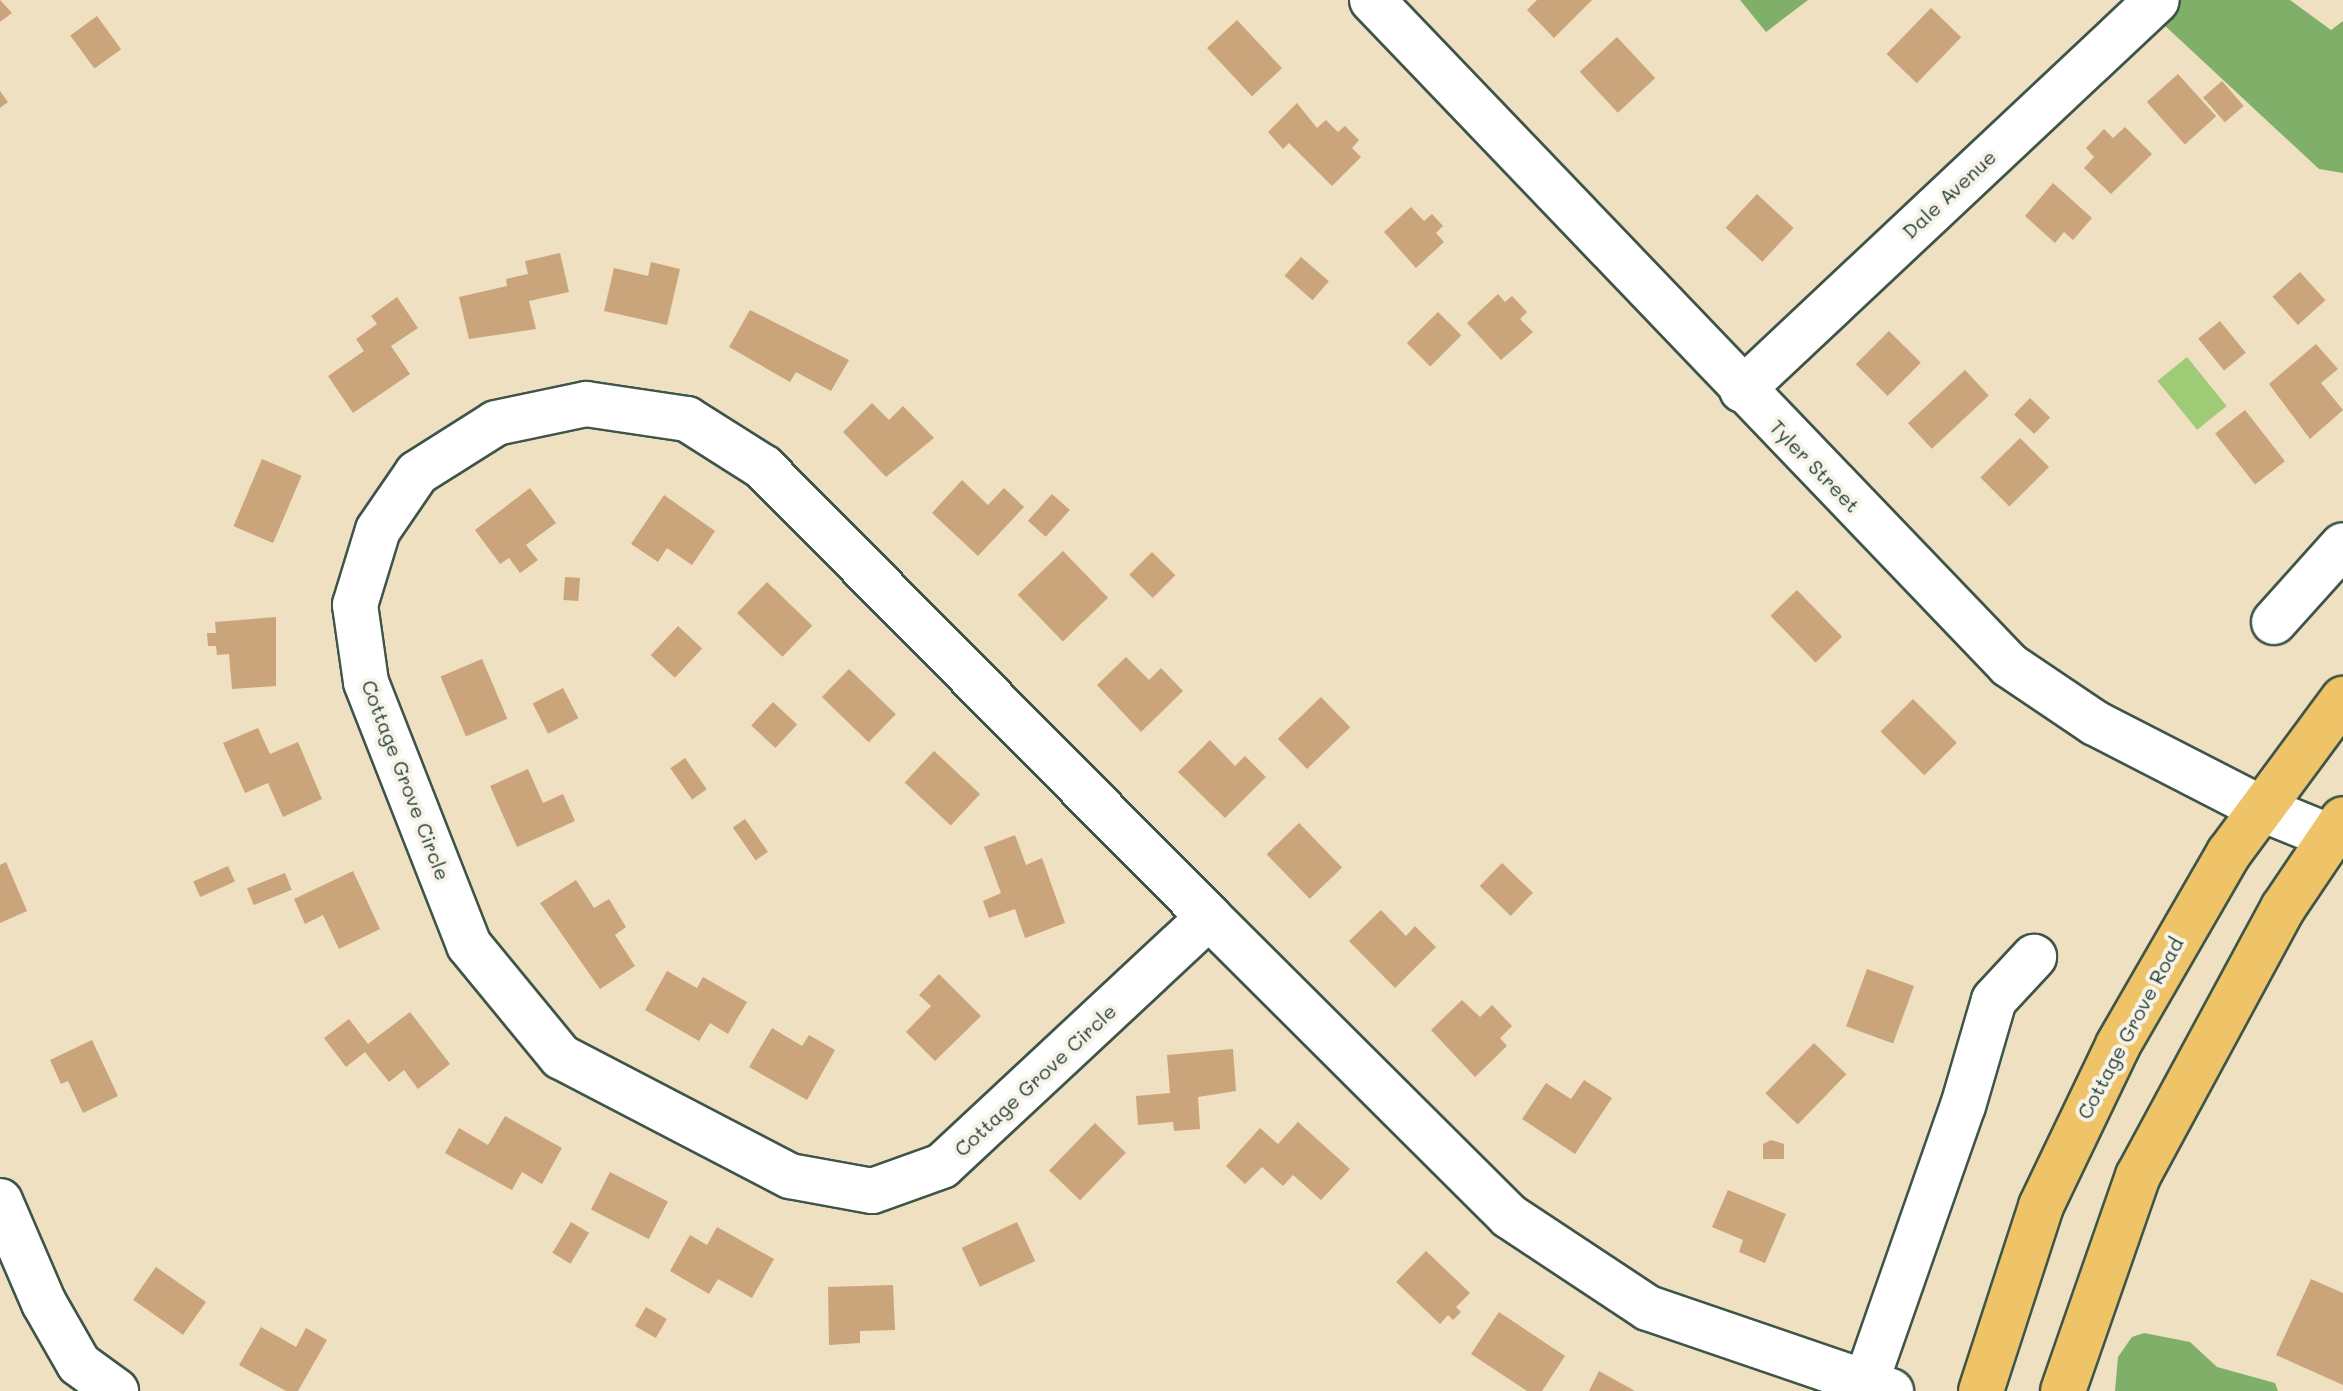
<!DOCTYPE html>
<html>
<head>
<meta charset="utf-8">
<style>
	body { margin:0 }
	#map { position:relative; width:2343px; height:1391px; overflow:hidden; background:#efe0c1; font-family:Mali,sans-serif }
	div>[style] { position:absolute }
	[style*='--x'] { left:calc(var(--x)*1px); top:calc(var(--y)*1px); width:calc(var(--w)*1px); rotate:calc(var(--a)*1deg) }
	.green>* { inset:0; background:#9fcb77; transform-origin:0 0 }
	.forest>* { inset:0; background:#7faf68 }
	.building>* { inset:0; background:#caa47b; transform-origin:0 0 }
	.roads { filter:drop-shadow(2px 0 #3e5549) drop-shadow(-2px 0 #3e5549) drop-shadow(0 2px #3e5549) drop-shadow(0 -2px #3e5549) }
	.minor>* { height:44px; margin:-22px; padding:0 22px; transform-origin:22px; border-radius:22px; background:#fff }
	.major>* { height:44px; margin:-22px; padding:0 22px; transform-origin:22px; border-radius:22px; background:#efc469 }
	span { translate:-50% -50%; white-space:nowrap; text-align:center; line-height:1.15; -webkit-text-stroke:8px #f7f3e8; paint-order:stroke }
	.street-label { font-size:20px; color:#1f3d34 }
</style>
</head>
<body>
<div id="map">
	<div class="green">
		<div style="left:2187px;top:357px;width:63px;height:38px;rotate:51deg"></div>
	</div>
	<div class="forest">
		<div style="clip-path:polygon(1740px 0,1808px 0,1766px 32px)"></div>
		<div style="clip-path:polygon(2157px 0,2290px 0,2331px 30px,2343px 21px,2343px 173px,2319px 169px,2148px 10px)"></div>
		<div style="clip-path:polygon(2144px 1333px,2190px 1342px,2217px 1367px,2275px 1383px,2278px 1391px,2115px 1391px,2118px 1357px,2132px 1337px)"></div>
	</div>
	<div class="building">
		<div style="clip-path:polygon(0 0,12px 13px,0 22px)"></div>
		<div style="clip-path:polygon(1537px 0,1592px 0,1554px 38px,1527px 10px)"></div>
		<div style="left:1931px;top:8px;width:42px;height:64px;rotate:44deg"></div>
		<div style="left:97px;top:16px;width:41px;height:33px;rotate:54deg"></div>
		<div style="left:1237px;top:20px;width:66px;height:41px;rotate:47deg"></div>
		<div style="left:1617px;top:37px;width:56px;height:51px;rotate:47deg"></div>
		<div style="left:2178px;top:74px;width:57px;height:42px;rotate:48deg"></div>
		<div style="left:2222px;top:81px;width:33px;height:25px;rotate:49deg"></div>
		<div style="clip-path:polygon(0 91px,8px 102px,0 108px)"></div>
		<div style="clip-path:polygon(1297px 103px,1317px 128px,1326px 120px,1338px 132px,1345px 126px,1359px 140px,1352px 148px,1361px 157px,1332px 186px,1289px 143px,1283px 149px,1268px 132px)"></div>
		<div style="clip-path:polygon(2125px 127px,2152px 154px,2111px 194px,2084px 168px,2094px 157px,2086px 148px,2104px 129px,2113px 138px)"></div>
		<div style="clip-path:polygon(2053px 183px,2092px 218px,2073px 240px,2064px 232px,2055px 243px,2025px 216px)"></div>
		<div style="left:1757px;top:194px;width:50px;height:46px;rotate:43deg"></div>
		<div style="clip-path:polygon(1411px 207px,1424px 221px,1432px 214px,1443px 226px,1436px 233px,1444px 242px,1416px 268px,1384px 232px)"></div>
		<div style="clip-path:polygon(560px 253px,569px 292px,529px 301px,536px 329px,469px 339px,459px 297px,507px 286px,506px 279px,528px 274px,525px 261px)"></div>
		<div style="left:1301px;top:257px;width:37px;height:25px;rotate:41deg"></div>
		<div style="clip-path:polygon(651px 262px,680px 269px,667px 325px,604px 311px,614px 268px,648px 276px)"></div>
		<div style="left:2300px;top:272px;width:38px;height:37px;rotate:48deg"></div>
		<div style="clip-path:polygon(1498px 294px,1505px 302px,1512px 296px,1527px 312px,1520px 319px,1533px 332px,1501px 360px,1467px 323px)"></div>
		<div style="clip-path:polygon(397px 297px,418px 328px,391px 346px,410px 374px,353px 413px,328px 376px,364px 351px,356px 339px,377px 324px,371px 316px)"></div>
		<div style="clip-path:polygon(750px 310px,849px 360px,831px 391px,796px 372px,790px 382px,729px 347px)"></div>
		<div style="left:1438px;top:312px;width:33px;height:44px;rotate:45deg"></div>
		<div style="left:2220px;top:321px;width:41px;height:28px;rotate:51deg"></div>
		<div style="left:1889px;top:331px;width:45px;height:47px;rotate:45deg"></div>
		<div style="clip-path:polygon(2316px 344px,2338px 369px,2321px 383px,2343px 410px,2310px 439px,2269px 384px)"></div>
		<div style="left:1965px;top:370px;width:35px;height:78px;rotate:47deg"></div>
		<div style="left:2030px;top:398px;width:28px;height:23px;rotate:44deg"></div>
		<div style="clip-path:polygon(872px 403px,889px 420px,903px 406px,934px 438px,886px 477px,843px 432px)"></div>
		<div style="left:2245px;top:410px;width:65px;height:38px;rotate:52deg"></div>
		<div style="left:2020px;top:438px;width:41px;height:56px;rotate:45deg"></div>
		<div style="left:262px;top:459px;width:43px;height:73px;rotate:23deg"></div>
		<div style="clip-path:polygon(962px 480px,988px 505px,1004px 488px,1024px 507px,978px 556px,932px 513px)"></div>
		<div style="clip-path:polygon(530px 488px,556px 523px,526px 545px,538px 560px,520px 573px,509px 558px,500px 564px,475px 530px)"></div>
		<div style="left:1052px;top:494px;width:24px;height:36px;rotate:42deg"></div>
		<div style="clip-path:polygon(664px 495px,715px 531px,692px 565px,667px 548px,658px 562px,631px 544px)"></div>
		<div style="left:1063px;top:551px;width:65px;height:63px;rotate:46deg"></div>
		<div style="left:1152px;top:552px;width:33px;height:32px;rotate:45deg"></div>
		<div style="left:565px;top:577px;width:15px;height:23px;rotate:4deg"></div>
		<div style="left:767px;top:582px;width:63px;height:43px;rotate:44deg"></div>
		<div style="left:1797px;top:590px;width:65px;height:37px;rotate:46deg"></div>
		<div style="clip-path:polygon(276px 617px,276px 686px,232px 689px,229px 654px,217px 655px,216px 646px,208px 646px,207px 633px,216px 633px,215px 622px)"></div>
		<div style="left:678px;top:626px;width:33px;height:40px;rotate:43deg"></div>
		<div style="clip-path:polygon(1126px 657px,1149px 680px,1161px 668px,1183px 691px,1141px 732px,1097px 685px)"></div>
		<div style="left:482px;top:659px;width:65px;height:45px;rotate:67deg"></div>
		<div style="left:849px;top:669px;width:65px;height:39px;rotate:44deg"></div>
		<div style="left:563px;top:688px;width:34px;height:34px;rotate:63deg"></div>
		<div style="left:1321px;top:697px;width:42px;height:60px;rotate:46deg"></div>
		<div style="left:1913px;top:699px;width:62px;height:46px;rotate:45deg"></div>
		<div style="left:773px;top:702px;width:33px;height:32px;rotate:43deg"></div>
		<div style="clip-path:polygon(258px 728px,270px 754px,298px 742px,322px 799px,283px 817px,268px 783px,245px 793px,223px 743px)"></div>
		<div style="clip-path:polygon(1210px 740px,1235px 766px,1245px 756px,1266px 777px,1225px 818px,1178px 772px)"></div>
		<div style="left:934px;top:751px;width:63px;height:43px;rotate:43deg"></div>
		<div style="left:685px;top:758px;width:38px;height:18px;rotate:55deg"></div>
		<div style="clip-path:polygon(528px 769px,543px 803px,563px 794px,575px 821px,517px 847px,490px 786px)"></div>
		<div style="left:745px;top:819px;width:40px;height:15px;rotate:55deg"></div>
		<div style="left:1299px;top:823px;width:62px;height:45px;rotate:46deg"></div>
		<div style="clip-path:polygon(1015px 835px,1026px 865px,1042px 858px,1065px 923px,1025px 938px,1015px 909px,989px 918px,983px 901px,1001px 893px,984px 847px)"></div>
		<div style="clip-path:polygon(6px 862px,27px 911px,0 923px,0 865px)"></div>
		<div style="left:1502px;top:863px;width:43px;height:32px;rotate:44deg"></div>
		<div style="left:228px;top:866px;width:17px;height:38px;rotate:66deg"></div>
		<div style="clip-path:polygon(353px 871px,380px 929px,339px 949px,323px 915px,305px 924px,294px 899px)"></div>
		<div style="left:285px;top:873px;width:18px;height:41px;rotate:68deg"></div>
		<div style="clip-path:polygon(576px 880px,594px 908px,609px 899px,626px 927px,615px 935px,635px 966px,600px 989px,540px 903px)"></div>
		<div style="clip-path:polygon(1381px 910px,1406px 936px,1415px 926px,1436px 947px,1395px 988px,1349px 941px)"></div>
		<div style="left:1867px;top:969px;width:50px;height:61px;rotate:20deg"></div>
		<div style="clip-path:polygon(667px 971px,697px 988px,703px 977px,747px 1002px,728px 1034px,710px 1023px,699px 1041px,645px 1010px)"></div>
		<div style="clip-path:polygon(939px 974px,981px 1016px,935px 1061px,906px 1032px,931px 1006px,919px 995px)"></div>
		<div style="clip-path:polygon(1462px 1000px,1480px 1017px,1492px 1005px,1512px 1026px,1500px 1038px,1507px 1046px,1475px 1077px,1431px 1030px)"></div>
		<div style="clip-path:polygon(410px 1012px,450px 1064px,418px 1089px,404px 1070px,389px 1082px,365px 1052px,346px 1067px,324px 1038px,349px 1019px,368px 1044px)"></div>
		<div style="clip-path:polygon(772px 1028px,802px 1046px,809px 1035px,835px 1050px,807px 1100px,749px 1067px)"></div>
		<div style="clip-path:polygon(92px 1040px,118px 1096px,83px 1113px,68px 1081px,61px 1084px,50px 1060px)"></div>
		<div style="left:1814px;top:1043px;width:45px;height:70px;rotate:44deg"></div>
		<div style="clip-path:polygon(1233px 1049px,1236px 1091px,1198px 1097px,1200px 1129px,1174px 1131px,1173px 1122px,1138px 1125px,1136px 1096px,1170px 1093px,1167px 1055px)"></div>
		<div style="clip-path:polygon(1584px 1080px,1612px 1098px,1575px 1154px,1522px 1119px,1546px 1083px,1571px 1099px)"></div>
		<div style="clip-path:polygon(505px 1116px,562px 1148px,542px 1184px,522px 1172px,512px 1190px,445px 1153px,459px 1128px,488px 1145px)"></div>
		<div style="clip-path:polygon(1298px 1122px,1350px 1169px,1321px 1200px,1293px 1175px,1283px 1186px,1262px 1167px,1245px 1184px,1226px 1166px,1260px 1128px,1278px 1144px)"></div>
		<div style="left:1095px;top:1123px;width:43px;height:66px;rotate:44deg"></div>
		<div style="clip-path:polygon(1771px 1140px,1784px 1144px,1784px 1159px,1763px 1159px,1763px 1144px)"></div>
		<div style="left:610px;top:1172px;width:65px;height:42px;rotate:27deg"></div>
		<div style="clip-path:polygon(1728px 1190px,1786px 1214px,1765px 1263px,1739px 1252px,1743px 1240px,1712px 1227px)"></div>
		<div style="left:571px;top:1222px;width:21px;height:36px;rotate:31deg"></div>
		<div style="left:1017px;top:1222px;width:43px;height:61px;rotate:65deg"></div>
		<div style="clip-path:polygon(717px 1227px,774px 1259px,752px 1298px,718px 1279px,709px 1294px,670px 1271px,690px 1235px,707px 1245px)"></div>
		<div style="clip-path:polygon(1426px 1251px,1470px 1293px,1456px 1307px,1461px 1312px,1453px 1320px,1448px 1315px,1440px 1324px,1396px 1282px)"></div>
		<div style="left:156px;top:1267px;width:61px;height:40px;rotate:35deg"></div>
		<div style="clip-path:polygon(2311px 1279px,2343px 1293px,2343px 1385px,2276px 1355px)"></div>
		<div style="clip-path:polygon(893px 1285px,895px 1330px,860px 1331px,860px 1343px,829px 1345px,828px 1287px)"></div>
		<div style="left:646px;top:1307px;width:24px;height:22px;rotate:30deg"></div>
		<div style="clip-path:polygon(1499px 1312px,1565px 1356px,1542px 1391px,1527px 1391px,1471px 1354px)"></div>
		<div style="clip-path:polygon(261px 1327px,296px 1347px,306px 1328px,327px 1340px,298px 1391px,286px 1391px,239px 1365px)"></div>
		<div style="clip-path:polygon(1599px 1371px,1635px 1391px,1589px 1391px)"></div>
	</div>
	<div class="roads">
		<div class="minor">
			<div style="--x:1372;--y:0;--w:921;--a:46.23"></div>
			<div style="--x:2009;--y:665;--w:104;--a:34"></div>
			<div style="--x:2095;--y:723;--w:188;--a:27.2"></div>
			<div style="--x:2262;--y:809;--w:74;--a:22.1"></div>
			<div style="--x:1742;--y:390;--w:569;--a:-43.22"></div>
			<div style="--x:586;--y:404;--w:102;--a:8.4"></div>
			<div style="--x:687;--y:419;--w:90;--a:32.3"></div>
			<div style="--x:763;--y:467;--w:634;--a:45.26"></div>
			<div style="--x:1209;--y:917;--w:365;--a:137"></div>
			<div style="--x:942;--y:1166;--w:74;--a:160.3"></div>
			<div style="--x:872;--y:1191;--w:83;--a:-169.6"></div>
			<div style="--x:790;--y:1176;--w:258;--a:-152.5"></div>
			<div style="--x:561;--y:1057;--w:145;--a:-129.4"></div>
			<div style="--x:469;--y:945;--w:282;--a:-111.4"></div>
			<div style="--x:366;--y:682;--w:78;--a:-98.1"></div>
			<div style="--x:355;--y:605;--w:78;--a:-73"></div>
			<div style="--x:378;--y:530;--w:69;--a:-55.6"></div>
			<div style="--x:417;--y:473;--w:93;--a:-32.3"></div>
			<div style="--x:496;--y:423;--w:92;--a:-11.9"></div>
			<div style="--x:2274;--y:622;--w:103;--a:-48.1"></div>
			<div style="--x:1209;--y:917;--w:424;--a:44.9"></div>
			<div style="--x:1509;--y:1216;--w:167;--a:33.5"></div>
			<div style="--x:1648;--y:1308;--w:257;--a:18.9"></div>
			<div style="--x:0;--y:1201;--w:111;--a:66.7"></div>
			<div style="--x:44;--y:1303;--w:70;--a:60.2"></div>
			<div style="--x:79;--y:1364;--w:46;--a:36.1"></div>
			<div style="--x:1863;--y:1391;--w:302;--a:-70.7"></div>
			<div style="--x:1963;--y:1106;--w:110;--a:-73.7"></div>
			<div style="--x:1994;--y:1000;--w:59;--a:-47.1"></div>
		</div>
		<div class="major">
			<div style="--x:1981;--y:1391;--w:194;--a:-72"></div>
			<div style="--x:2041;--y:1206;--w:178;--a:-64.4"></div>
			<div style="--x:2118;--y:1045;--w:222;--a:-60"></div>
			<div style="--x:2229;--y:853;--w:192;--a:-53.5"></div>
			<div style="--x:2063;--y:1391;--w:228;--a:-70.8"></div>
			<div style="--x:2138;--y:1176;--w:305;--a:-61.6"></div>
			<div style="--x:2283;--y:908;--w:107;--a:-56"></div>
		</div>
	</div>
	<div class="street-label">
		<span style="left:1949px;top:194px;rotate:-43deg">Dale Avenue</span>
		<span style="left:1815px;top:466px;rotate:46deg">Tyler Street</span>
		<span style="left:406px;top:780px;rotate:69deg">Cottage Grove Circle</span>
		<span style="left:2130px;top:1028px;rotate:-62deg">Cottage Grove Road</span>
		<span style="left:1035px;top:1080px;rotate:-43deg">Cottage Grove Circle</span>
	</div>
</div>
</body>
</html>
